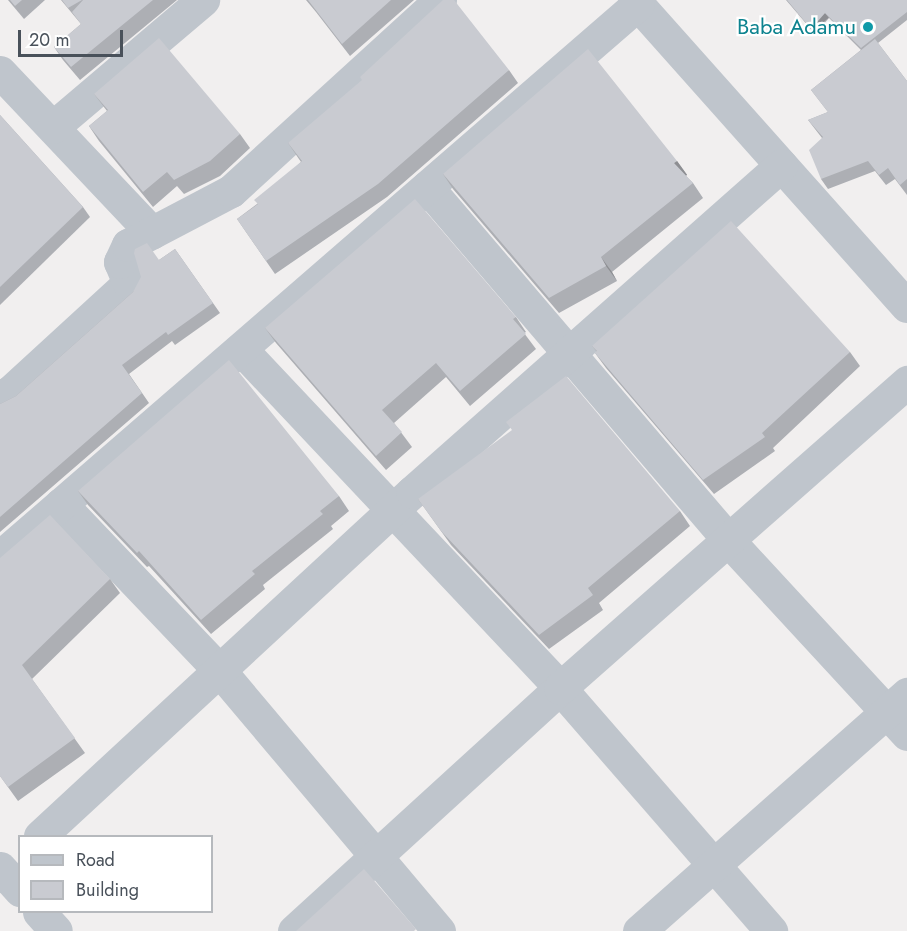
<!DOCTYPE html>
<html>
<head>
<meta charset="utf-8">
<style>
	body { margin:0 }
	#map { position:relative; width:907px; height:931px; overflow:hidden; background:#f1efef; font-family:Jost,sans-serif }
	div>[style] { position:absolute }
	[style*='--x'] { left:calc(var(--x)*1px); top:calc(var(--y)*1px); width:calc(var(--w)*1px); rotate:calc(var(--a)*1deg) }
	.minor>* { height:33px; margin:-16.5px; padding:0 16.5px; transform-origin:16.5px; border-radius:16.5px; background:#bfc5cc }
	.wall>* { inset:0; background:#adafb4 }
	.shaded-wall>* { inset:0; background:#8d8e92; transform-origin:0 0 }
	.building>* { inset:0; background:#c9cbd1 }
	.dots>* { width:16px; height:16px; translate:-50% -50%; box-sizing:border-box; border:3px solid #fff; border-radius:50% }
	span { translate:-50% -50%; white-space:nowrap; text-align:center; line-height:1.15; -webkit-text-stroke:4.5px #fff; paint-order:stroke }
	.culture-label { font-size:22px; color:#0d838f }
	.right { translate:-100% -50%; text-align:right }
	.legend { position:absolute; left:18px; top:835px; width:195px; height:78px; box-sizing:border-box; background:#fff; border:2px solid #b6b9bd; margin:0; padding:8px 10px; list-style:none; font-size:18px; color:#49515a }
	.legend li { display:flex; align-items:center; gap:12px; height:30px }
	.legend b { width:30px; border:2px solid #b6b9bd }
	.scale { position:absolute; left:18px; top:30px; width:105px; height:27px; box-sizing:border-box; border:3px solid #49515a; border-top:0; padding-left:8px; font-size:18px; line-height:21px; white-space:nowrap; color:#49515a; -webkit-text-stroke:4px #fff; paint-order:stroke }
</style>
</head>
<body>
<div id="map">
	<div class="minor">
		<div style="--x:634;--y:0;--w:410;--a:48.3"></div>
		<div style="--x:0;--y:72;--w:221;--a:46.6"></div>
		<div style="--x:53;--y:127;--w:197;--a:-40.3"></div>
		<div style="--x:427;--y:187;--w:464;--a:49.5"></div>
		<div style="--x:728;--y:540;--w:264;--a:47.3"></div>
		<div style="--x:241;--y:349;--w:465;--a:46.7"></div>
		<div style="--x:560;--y:688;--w:322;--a:49"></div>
		<div style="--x:0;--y:397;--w:11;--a:-27"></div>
		<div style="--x:10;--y:392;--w:161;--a:-42.5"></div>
		<div style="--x:129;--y:283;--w:23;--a:-113"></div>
		<div style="--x:120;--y:262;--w:19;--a:-65"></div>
		<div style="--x:128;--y:245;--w:116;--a:-27.7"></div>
		<div style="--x:231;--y:191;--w:283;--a:-42.4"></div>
		<div style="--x:61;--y:504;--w:231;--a:46.4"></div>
		<div style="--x:220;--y:671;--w:340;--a:49.9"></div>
		<div style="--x:0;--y:557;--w:844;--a:-40.92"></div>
		<div style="--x:40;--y:836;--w:507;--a:-42.76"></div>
		<div style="--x:412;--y:492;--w:493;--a:-41.5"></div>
		<div style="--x:0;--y:868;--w:30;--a:48"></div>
		<div style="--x:39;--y:912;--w:25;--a:48"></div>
		<div style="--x:294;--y:931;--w:360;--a:-42.4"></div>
		<div style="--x:560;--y:688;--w:463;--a:-41.4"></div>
		<div style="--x:639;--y:931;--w:358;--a:-41.5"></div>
	</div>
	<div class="wall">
		<div style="clip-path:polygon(8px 0,45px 0,24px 19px)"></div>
		<div style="clip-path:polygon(61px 0,177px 0,80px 80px,63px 60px,54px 47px,81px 24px)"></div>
		<div style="clip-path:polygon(306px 0,414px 0,350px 56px,316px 12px)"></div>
		<div style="clip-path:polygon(786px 0,907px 0,907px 20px,878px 43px,907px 81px,907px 195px,895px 179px,886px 185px,875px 171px,828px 189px,821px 179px,822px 138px,808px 120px,828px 112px,811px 90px,861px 50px,829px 18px,815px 34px)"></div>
		<div style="clip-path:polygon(509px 70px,518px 83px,387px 197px,275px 274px,237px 219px,257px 204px,301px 162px,288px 143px)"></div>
		<div style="clip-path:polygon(94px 94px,240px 134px,250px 148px,220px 176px,184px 194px,177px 186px,153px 207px,99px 141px,89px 126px,107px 111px)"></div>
		<div style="clip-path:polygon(0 115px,83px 207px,90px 217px,0 305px)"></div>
		<div style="clip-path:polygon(677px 161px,687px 175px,686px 176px,693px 183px,703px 198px,612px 272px,617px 281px,559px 313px,453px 189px,443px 174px)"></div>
		<div style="clip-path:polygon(175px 249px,220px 313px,175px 345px,172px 341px,129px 374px,149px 403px,0 532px,0 404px,16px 396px,133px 292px,159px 260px)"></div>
		<div style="clip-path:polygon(516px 317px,526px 332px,524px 333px,536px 349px,470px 406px,446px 377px,394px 423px,412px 447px,386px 470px,276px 343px,265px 328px)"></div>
		<div style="clip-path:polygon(592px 346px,850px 352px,860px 366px,773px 448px,775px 451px,714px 494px,606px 368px,595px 353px,597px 352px)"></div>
		<div style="clip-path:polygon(78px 491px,339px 496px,349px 511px,331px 526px,333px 529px,263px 585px,265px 589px,211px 634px,149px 566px,147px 567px,88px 505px)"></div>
		<div style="clip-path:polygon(418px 499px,680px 511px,690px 526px,599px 603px,603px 610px,549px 649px,451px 545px)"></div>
		<div style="clip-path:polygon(0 558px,110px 579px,120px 593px,32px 679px,85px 753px,18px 801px,0 776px)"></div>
	</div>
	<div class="shaded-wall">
		<div style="left:825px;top:13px;width:6px;height:21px;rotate:51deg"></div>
		<div style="left:677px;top:161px;width:17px;height:4px;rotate:54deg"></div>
		<div style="clip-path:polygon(601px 257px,612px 272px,617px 281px,606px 266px)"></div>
	</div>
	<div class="building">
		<div style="clip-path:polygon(10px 0,22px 0,15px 6px)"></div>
		<div style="clip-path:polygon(62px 0,82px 0,68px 8px)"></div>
		<div style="clip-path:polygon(83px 0,153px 0,71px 67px,54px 47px,81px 24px,72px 12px)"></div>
		<div style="clip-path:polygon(308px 0,391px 0,342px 44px)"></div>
		<div style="clip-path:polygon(443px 0,454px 0,509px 70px,378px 184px,266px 261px,237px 219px,258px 204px,254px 200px,302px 161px,288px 143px,362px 80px,360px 77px)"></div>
		<div style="clip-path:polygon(787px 0,907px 0,907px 12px,861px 48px,825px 13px,811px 29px)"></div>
		<div style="clip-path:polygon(159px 38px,240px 134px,210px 161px,174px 180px,167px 172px,143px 192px,89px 126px,108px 110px,94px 94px)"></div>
		<div style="clip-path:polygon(875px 39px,907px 81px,907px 179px,900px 185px,888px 168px,879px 175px,868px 161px,821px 179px,809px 150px,823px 137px,808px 120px,828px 112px,811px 90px)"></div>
		<div style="clip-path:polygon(588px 49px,677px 161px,674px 163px,693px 183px,601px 257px,606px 266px,549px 298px,443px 174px)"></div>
		<div style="clip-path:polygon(0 115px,83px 207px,0 287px)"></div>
		<div style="clip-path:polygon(415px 199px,516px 317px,513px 319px,526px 334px,460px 391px,436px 363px,382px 410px,402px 432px,376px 456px,265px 328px)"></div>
		<div style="clip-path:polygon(731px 221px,850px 352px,762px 433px,765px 437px,703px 480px,595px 353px,597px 351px,592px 346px)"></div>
		<div style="clip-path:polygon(147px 243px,159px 260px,175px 249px,213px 303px,168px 335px,166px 332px,122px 365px,142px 393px,0 517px,0 404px,16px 396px,133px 292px,141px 277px,134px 253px,135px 249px)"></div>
		<div style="clip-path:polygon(229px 360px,339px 496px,320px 511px,323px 514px,252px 571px,255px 574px,201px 620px,139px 551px,137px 553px,78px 491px)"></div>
		<div style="clip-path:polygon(566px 376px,680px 511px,588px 588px,593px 595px,539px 635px,441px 531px,418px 499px,512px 430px,506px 422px)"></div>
		<div style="clip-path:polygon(50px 515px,110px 579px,22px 665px,75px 738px,8px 787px,0 776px,0 558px)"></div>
		<div style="clip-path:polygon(364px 869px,416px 929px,414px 931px,296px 931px)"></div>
	</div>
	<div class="dots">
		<div style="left:868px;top:27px;background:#0f9aa8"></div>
	</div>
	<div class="culture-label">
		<span class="right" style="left:856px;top:27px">Baba Adamu</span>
	</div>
	<ul class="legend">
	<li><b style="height:8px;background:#bfc5cc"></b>Road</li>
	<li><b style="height:16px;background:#c9cbd1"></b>Building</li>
	</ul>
	<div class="scale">20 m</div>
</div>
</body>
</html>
